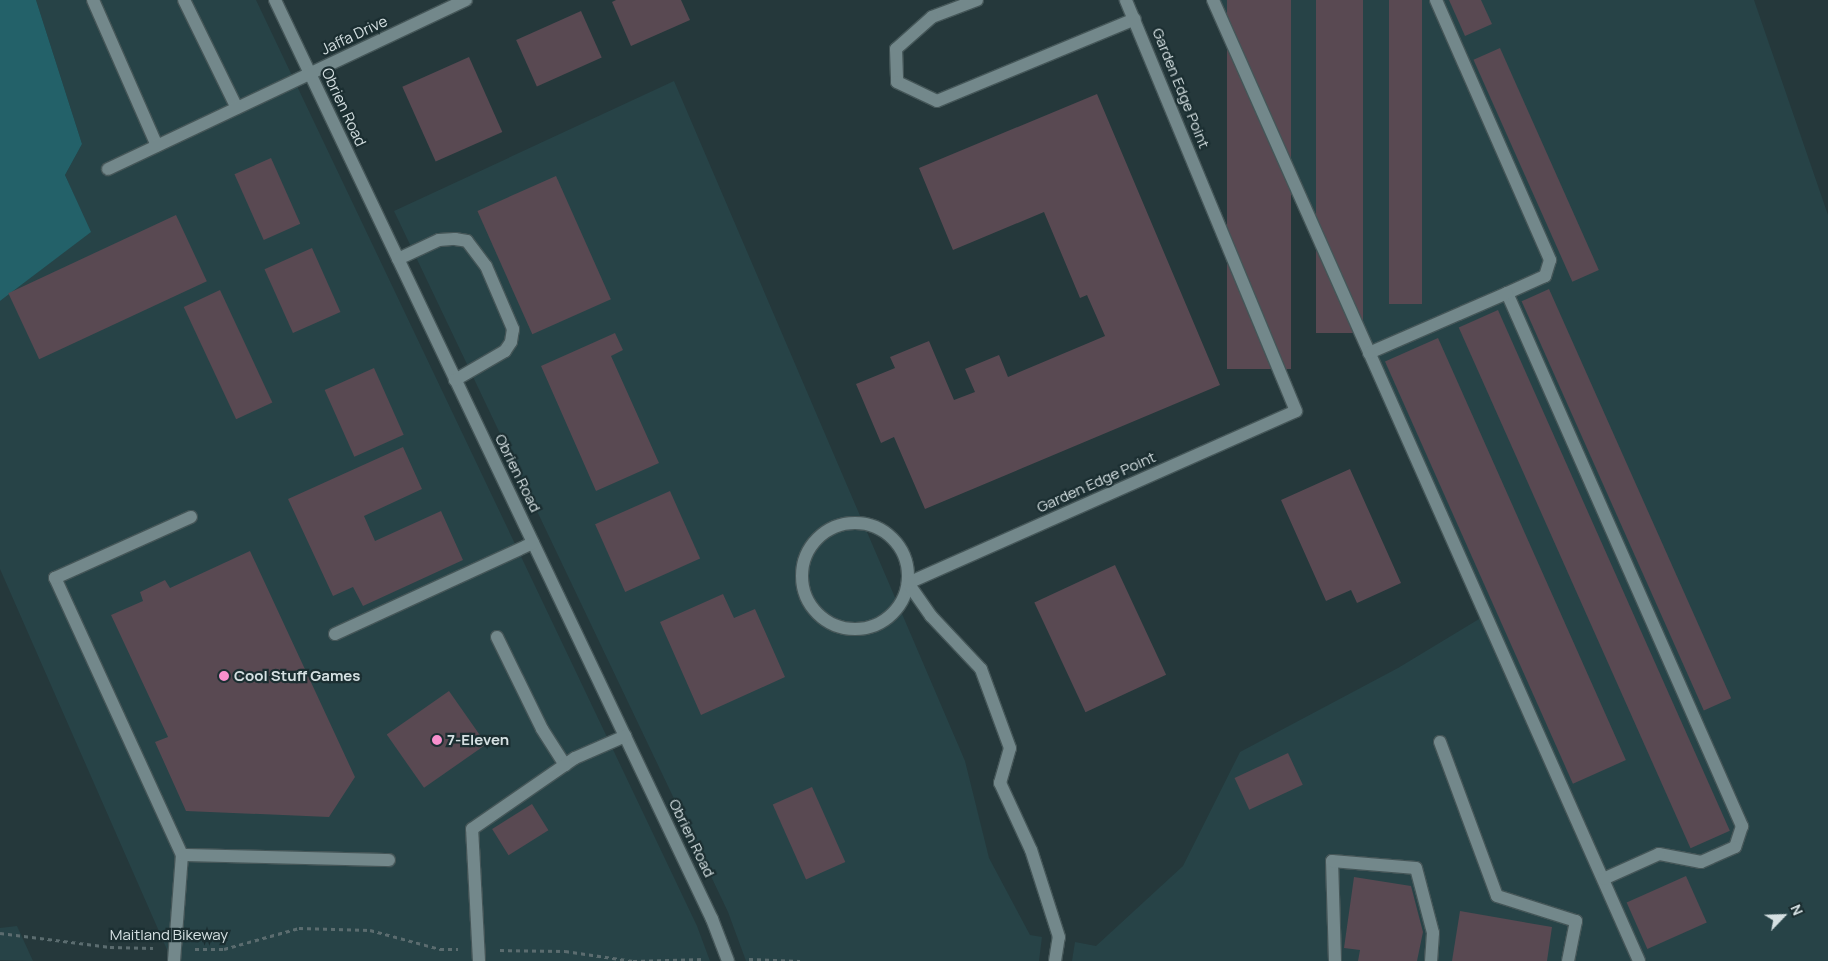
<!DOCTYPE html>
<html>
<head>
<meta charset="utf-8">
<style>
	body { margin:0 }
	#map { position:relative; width:1828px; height:961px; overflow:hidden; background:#25383b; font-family:Manrope,sans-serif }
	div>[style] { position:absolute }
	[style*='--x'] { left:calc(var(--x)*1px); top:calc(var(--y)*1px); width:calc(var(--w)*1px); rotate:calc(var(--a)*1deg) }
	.built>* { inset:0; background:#274347 }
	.green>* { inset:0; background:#236169 }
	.building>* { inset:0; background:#594952; transform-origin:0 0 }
	.path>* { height:3px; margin-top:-1.5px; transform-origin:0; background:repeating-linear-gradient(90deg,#5b6c6f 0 4px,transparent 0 8px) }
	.roads { filter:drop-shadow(1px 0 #455658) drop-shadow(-1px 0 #455658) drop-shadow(0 1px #455658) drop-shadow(0 -1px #455658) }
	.minor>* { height:12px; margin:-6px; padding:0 6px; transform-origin:6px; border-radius:6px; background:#73888b }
	.minor>.ring { margin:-6px; padding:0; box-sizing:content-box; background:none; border:12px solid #73888b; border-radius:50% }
	.dots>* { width:14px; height:14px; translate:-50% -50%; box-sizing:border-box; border:2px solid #1b2e31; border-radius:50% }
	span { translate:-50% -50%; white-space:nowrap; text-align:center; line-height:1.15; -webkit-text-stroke:4.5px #1b2e31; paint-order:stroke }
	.street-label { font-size:15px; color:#d5e0e2 }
	.poi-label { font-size:15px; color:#d5e0e2; font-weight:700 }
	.left { translate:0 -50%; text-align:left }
	.north { position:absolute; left:1758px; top:891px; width:50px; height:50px; -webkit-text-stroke:4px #1b2e31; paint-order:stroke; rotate:66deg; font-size:14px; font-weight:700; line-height:20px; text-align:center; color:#d5e0e2 }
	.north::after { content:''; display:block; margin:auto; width:18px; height:22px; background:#d5e0e2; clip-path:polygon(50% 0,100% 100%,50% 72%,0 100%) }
</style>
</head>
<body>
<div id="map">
	<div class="built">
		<div style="clip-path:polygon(36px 0,256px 0,697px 926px,710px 961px,172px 961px,0 569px,0 301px,90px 232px,65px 175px,82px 144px)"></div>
		<div style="clip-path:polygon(1207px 0,1754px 0,1828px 215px,1828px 961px,1072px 961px,1075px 942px,1096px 946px,1183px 866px,1240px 752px,1398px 668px,1484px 616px)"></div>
		<div style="clip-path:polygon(674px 81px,965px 761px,989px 858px,1030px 935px,1042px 937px,1039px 961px,746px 961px,728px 912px,394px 211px)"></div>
		<div style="clip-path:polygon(17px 926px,33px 961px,0 960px,0 928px)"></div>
	</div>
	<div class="green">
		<div style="clip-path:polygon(0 0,36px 0,82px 144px,65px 175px,91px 232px,0 301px)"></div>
	</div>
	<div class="building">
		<div style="clip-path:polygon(616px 0,681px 0,690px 20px,631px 46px,612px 2px)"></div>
		<div style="left:1227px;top:0;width:64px;height:369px"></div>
		<div style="left:1316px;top:0;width:47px;height:333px"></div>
		<div style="left:1389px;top:0;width:33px;height:304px"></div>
		<div style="clip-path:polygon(1449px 0,1481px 0,1492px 24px,1465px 36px)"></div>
		<div style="left:581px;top:11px;width:51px;height:71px;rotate:66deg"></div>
		<div style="left:1500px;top:48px;width:243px;height:29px;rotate:66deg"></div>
		<div style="left:469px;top:57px;width:82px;height:73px;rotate:66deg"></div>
		<div style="clip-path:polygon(1097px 94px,1220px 385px,925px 509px,894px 437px,881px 443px,856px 384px,895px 368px,890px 357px,929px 341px,954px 400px,975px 392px,965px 369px,999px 355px,1008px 377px,1105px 336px,1087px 295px,1080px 298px,1044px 212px,953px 250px,919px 168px)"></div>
		<div style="left:271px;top:158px;width:72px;height:40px;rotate:66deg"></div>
		<div style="left:556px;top:176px;width:135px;height:86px;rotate:66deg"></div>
		<div style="left:176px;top:215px;width:73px;height:185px;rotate:65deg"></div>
		<div style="left:312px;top:248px;width:70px;height:52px;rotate:66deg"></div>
		<div style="left:1549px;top:289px;width:448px;height:30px;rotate:66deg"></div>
		<div style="left:220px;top:290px;width:124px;height:40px;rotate:65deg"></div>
		<div style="left:1498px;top:310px;width:570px;height:43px;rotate:66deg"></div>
		<div style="clip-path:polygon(615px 333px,623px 350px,611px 356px,659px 463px,596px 491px,541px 366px)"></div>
		<div style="left:1438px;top:338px;width:462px;height:58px;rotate:66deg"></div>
		<div style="left:374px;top:368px;width:73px;height:54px;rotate:66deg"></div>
		<div style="clip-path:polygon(403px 447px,422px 489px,364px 516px,375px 541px,441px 511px,463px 560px,363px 606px,353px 587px,333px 596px,288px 499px)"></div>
		<div style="clip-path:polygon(1350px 469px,1401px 583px,1357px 603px,1351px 590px,1326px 601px,1281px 500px)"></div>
		<div style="left:670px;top:491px;width:74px;height:82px;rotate:66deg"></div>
		<div style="clip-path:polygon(250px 551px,355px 777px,329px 817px,186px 811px,155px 742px,168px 737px,111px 615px,143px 601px,140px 592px,165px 580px,170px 588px)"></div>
		<div style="left:1115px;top:565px;width:121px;height:89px;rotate:65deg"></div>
		<div style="clip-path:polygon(723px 594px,734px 618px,755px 609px,785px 677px,701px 715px,660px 622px)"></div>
		<div style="left:449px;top:691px;width:65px;height:76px;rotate:55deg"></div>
		<div style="left:1288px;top:753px;width:35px;height:59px;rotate:65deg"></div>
		<div style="left:812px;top:787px;width:82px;height:43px;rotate:66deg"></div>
		<div style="left:532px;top:804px;width:31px;height:47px;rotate:58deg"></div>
		<div style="left:1686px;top:876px;width:51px;height:65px;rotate:66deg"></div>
		<div style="clip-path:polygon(1354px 877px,1411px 886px,1423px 932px,1417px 961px,1358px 961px,1360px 950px,1344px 948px)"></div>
		<div style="clip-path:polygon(1460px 911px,1552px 927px,1547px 961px,1452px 961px)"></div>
	</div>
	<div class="path">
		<div style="--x:0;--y:933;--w:111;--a:7.3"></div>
		<div style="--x:110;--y:947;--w:43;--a:1.3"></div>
		<div style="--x:195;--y:949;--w:29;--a:0"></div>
		<div style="--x:224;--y:949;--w:78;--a:-15.6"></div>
		<div style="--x:299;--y:928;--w:71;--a:1.6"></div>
		<div style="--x:370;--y:930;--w:73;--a:15.2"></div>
		<div style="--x:440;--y:949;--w:18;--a:0"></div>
		<div style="--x:500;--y:950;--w:65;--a:0.9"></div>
		<div style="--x:565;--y:951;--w:69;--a:8.4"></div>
		<div style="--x:749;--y:959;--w:51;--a:2.2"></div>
		<div style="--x:633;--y:961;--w:72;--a:-1.6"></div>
	</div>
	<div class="roads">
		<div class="minor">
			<div style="--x:93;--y:0;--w:159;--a:66.3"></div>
			<div style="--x:184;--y:0;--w:120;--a:63.9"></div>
			<div style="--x:275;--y:0;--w:1018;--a:64.57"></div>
			<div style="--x:712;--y:919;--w:45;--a:69.1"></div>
			<div style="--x:977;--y:0;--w:48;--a:159.3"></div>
			<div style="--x:932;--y:17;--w:48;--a:138.4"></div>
			<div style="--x:896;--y:49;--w:33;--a:88"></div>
			<div style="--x:897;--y:82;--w:44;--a:25.4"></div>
			<div style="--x:937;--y:101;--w:214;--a:-22.5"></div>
			<div style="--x:1213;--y:0;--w:1051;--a:66.09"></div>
			<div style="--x:1436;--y:0;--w:284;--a:66.3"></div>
			<div style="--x:1550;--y:260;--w:17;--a:107"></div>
			<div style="--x:1545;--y:276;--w:42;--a:155.9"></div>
			<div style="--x:1507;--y:293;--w:583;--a:66.21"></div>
			<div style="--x:1742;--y:826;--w:22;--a:108"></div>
			<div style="--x:1735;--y:847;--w:37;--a:156"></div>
			<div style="--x:1701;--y:862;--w:43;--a:-169.2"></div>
			<div style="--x:1659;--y:854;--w:61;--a:155.9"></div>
			<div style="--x:108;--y:169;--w:396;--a:-25.3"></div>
			<div style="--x:398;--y:259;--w:45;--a:-24.9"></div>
			<div style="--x:439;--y:240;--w:16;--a:-4"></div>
			<div style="--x:455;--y:239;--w:12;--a:9"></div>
			<div style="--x:467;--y:241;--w:31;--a:53"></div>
			<div style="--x:486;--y:266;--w:69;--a:66.8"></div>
			<div style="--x:513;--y:329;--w:13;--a:99"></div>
			<div style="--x:511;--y:342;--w:11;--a:124"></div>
			<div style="--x:505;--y:351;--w:58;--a:149.9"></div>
			<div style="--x:1369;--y:353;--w:150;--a:-23.5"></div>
			<div class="ring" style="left:802px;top:523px;width:94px;height:94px"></div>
			<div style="--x:335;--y:634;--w:218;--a:-24.7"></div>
			<div style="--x:497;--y:637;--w:102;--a:63.9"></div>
			<div style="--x:542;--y:729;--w:43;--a:57.4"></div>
			<div style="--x:1440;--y:742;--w:164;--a:69.7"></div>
			<div style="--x:1497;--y:896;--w:83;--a:17.6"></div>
			<div style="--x:1576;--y:921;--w:41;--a:101.3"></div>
			<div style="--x:182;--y:855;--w:305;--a:-114.6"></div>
			<div style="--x:55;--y:578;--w:149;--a:-24.2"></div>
			<div style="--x:174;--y:961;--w:106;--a:-85.7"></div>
			<div style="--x:182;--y:855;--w:207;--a:1.4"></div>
			<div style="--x:479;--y:961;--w:132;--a:-93"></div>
			<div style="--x:472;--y:829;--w:125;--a:-34.6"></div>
			<div style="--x:575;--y:758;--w:55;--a:-23.7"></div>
			<div style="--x:1055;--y:961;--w:24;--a:-81"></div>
			<div style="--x:1059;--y:937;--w:91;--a:-107.8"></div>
			<div style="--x:1031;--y:850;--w:74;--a:-114.8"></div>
			<div style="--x:1000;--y:783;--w:36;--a:-74"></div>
			<div style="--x:1010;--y:748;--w:84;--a:-110.2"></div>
			<div style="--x:981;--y:669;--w:73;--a:-133.3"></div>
			<div style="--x:931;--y:616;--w:40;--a:-124.9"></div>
			<div style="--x:908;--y:583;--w:424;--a:-23.9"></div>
			<div style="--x:1296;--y:411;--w:445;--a:-112.5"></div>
			<div style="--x:1335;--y:961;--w:100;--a:-91.7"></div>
			<div style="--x:1332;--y:861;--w:84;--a:4.8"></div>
			<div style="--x:1416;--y:868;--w:67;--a:75.3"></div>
			<div style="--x:1433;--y:933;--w:28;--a:94"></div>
		</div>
	</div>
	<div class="dots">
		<div style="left:224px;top:676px;background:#f790cd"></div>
		<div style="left:437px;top:740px;background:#f790cd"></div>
	</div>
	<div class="street-label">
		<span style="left:354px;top:35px;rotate:-25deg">Jaffa Drive</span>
		<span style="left:1181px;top:88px;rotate:68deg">Garden Edge Point</span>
		<span style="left:344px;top:107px;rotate:65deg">Obrien Road</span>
		<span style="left:518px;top:473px;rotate:64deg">Obrien Road</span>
		<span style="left:1096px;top:482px;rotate:-24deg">Garden Edge Point</span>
		<span style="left:692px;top:838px;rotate:64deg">Obrien Road</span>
		<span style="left:169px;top:935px">Maitland Bikeway</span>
	</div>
	<div class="poi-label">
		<span class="left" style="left:234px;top:676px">Cool Stuff Games</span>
		<span class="left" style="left:447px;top:740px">7-Eleven</span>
	</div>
	<div class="north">N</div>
</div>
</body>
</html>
